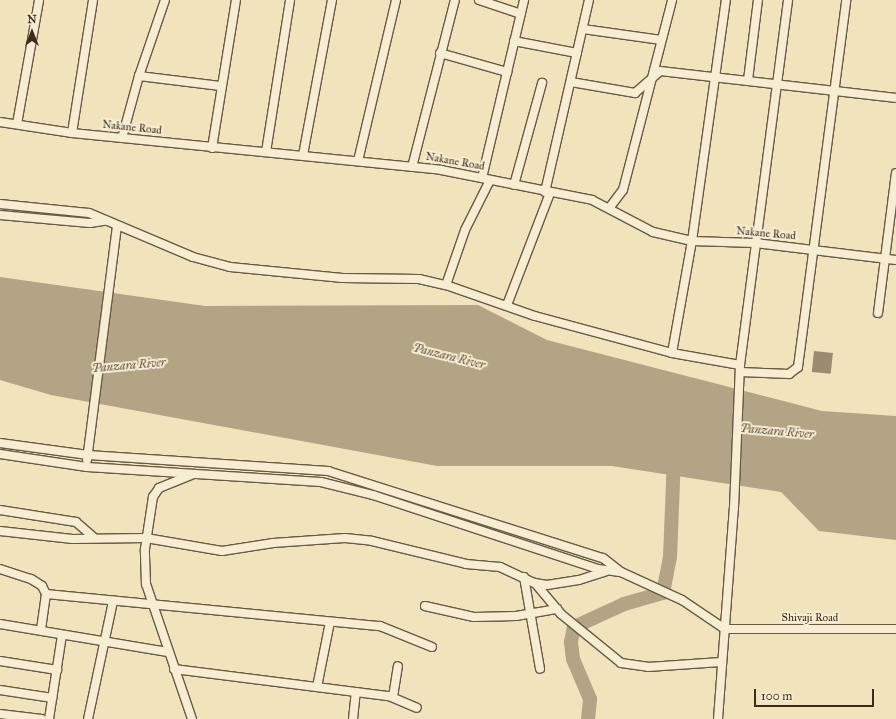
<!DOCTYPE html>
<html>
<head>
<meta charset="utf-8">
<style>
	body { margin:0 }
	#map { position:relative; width:896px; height:719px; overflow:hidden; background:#f1e3bb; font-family:"IM FELL Great Primer",serif }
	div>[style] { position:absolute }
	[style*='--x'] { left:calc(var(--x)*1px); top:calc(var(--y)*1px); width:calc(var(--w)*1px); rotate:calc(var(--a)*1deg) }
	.water>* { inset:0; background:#b4a486 }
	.river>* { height:14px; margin:-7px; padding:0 7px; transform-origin:7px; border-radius:7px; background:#b4a486 }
	.building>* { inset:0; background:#9b8b70; transform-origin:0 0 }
	.roads { filter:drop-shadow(1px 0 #6a5945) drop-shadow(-1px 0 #6a5945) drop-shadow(0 1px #6a5945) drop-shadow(0 -1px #6a5945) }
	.minor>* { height:8px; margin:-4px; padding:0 4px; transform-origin:4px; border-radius:4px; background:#f6edd3 }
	span { translate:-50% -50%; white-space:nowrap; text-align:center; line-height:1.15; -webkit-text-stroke:4px #f6edd3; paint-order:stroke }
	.street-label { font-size:11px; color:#3d2b1e }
	.water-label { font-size:12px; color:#614f3d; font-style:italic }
	.north { position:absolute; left:12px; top:12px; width:40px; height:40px; -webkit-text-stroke:3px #f6edd3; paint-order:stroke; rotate:0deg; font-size:11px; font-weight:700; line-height:16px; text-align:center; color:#3d2b1e }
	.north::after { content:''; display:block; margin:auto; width:14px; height:18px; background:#3d2b1e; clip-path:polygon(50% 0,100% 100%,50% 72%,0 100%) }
	.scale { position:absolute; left:754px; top:689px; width:120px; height:18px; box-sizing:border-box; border:2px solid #3d2b1e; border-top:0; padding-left:5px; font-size:12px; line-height:14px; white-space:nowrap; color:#3d2b1e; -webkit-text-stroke:3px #f6edd3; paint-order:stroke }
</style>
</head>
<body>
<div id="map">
	<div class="water">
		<div style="clip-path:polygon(0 277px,205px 306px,478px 305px,547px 340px,822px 411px,896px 416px,896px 540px,819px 531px,781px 492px,612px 466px,437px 466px,51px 395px,0 380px)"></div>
	</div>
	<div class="river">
		<div style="--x:588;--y:719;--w:20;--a:-84"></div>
		<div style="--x:590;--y:699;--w:43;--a:-113"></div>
		<div style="--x:573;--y:659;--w:17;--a:-97"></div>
		<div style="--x:571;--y:642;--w:15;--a:-79"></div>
		<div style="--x:574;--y:627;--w:55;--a:-24.7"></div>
		<div style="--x:624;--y:604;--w:41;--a:-15.8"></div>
		<div style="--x:663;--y:593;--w:37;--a:-79"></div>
		<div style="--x:670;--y:557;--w:101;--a:-87.7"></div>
	</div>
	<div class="building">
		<div style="left:814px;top:351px;width:19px;height:21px;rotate:6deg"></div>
	</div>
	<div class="roads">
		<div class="minor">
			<div style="--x:479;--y:0;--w:44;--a:18.4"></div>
			<div style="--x:583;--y:29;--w:79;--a:8"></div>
			<div style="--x:514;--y:41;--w:64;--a:10.8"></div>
			<div style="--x:440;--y:53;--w:70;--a:15.8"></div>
			<div style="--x:139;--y:76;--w:82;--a:7"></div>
			<div style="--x:748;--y:80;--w:81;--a:-82.9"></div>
			<div style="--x:571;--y:82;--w:65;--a:9.8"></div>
			<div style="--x:635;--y:93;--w:33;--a:-41"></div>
			<div style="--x:660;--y:71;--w:238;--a:6.5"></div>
			<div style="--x:0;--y:122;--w:73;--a:8.7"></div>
			<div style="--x:72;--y:133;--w:371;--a:5.7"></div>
			<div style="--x:441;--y:170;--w:154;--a:11.2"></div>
			<div style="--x:592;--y:200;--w:69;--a:27.7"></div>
			<div style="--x:653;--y:232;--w:40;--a:13"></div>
			<div style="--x:692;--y:241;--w:63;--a:1.8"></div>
			<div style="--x:755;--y:243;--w:142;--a:6.9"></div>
			<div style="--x:17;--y:124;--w:126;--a:-79.9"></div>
			<div style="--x:72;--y:133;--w:135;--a:-81"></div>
			<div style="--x:122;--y:138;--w:64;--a:-74.7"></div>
			<div style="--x:139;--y:76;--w:80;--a:-71.1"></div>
			<div style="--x:212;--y:148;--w:150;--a:-80.8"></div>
			<div style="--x:266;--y:152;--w:154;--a:-81"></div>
			<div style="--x:303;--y:155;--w:158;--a:-79.4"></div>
			<div style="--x:358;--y:161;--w:165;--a:-76.7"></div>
			<div style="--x:412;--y:167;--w:172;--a:-75.6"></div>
			<div style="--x:482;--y:178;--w:183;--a:-76.7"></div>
			<div style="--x:514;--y:185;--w:106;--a:-74.6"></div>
			<div style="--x:545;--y:192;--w:197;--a:-77.1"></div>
			<div style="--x:0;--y:204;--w:89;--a:5.8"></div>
			<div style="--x:89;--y:213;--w:113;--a:22.9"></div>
			<div style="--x:193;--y:257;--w:38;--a:15"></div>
			<div style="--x:230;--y:267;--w:113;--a:5.6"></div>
			<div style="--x:342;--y:278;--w:77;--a:0.7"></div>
			<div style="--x:419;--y:279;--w:28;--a:13"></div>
			<div style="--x:446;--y:285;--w:94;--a:19.2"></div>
			<div style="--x:535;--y:316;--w:142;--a:15.1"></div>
			<div style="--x:672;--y:353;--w:69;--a:10"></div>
			<div style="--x:610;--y:207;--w:21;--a:-53"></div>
			<div style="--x:623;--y:190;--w:196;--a:-75.5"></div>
			<div style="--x:0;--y:215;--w:90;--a:5.1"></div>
			<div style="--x:90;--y:223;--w:15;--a:-8"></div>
			<div style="--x:446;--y:285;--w:58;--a:-70.9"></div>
			<div style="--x:465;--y:230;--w:56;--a:-63.4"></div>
			<div style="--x:507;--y:305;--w:120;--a:-69"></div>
			<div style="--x:878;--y:313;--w:141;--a:-82.7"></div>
			<div style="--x:672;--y:353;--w:114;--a:-79.9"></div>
			<div style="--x:692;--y:241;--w:243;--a:-82"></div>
			<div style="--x:740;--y:372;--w:49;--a:2.3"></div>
			<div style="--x:789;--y:374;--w:11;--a:-38"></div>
			<div style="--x:798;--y:367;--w:370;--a:-82.5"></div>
			<div style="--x:0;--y:443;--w:89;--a:7.8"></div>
			<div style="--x:88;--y:455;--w:241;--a:3.8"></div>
			<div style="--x:328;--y:471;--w:288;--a:17.6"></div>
			<div style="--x:603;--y:558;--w:23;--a:38"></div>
			<div style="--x:621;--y:572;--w:67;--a:24.7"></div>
			<div style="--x:682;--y:600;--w:52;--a:34"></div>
			<div style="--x:725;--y:629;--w:171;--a:0"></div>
			<div style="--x:0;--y:454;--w:88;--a:8.5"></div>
			<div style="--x:87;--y:467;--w:234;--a:3.7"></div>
			<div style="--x:321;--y:482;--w:54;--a:14"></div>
			<div style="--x:373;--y:495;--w:237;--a:18.2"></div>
			<div style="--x:598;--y:569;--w:22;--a:8"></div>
			<div style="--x:87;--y:460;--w:236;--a:-82.7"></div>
			<div style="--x:0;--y:510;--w:77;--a:9"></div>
			<div style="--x:76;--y:522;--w:23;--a:41"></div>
			<div style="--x:0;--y:531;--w:73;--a:6.3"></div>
			<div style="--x:73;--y:539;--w:73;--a:-0.8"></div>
			<div style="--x:146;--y:538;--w:77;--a:9.7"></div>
			<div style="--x:222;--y:551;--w:52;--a:-8.9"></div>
			<div style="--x:273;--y:543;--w:72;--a:-4"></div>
			<div style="--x:345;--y:538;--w:27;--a:6"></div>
			<div style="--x:372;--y:541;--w:97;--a:13.7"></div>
			<div style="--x:466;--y:564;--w:34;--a:5"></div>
			<div style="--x:500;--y:567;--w:38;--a:25"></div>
			<div style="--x:535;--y:583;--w:12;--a:9"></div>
			<div style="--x:547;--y:585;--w:32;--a:-9"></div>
			<div style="--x:579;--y:580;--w:28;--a:-18"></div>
			<div style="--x:0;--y:569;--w:33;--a:18"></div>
			<div style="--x:31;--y:579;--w:13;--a:32"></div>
			<div style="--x:42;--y:586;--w:9;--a:63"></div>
			<div style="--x:46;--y:594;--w:37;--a:98"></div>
			<div style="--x:524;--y:577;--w:93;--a:80.1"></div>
			<div style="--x:535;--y:583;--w:40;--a:50"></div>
			<div style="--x:561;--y:614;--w:77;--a:39.2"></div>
			<div style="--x:621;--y:663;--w:27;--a:8"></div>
			<div style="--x:648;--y:667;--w:73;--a:-3.9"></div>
			<div style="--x:46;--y:594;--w:336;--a:5.5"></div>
			<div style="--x:380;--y:626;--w:56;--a:22"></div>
			<div style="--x:425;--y:606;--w:50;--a:12.7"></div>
			<div style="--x:474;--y:617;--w:42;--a:-1.4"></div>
			<div style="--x:516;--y:616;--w:42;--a:-9.7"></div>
			<div style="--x:0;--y:624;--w:170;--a:9.5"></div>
			<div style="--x:0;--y:661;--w:58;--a:9"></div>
			<div style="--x:174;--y:669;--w:217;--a:7.2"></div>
			<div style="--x:389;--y:696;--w:30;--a:23"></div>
			<div style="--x:317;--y:687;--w:66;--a:-78.7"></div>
			<div style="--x:0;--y:690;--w:53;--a:8.7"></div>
			<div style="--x:393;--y:697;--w:31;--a:-81"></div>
			<div style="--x:0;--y:714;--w:42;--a:6.8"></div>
			<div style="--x:49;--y:719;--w:85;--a:-81.2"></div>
			<div style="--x:88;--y:719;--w:121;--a:-78"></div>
			<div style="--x:192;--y:719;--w:143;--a:-108.8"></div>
			<div style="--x:146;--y:584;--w:35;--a:-92"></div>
			<div style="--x:145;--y:549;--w:53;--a:-81.3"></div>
			<div style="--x:153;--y:497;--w:11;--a:-56"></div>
			<div style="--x:159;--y:488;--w:38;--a:-22"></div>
			<div style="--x:353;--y:719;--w:27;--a:-84"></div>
			<div style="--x:718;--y:719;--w:212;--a:-85.7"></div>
			<div style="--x:734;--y:508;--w:143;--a:-87.6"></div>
			<div style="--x:740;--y:365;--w:368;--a:-82.5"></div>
		</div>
	</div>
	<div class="street-label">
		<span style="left:132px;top:128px;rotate:6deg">Nakane Road</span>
		<span style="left:455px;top:162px;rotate:10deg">Nakane Road</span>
		<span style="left:766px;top:234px;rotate:5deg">Nakane Road</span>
		<span style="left:810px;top:618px">Shivaji Road</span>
	</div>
	<div class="water-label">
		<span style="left:449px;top:357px;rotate:14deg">Panzara River</span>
		<span style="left:129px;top:366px;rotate:-5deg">Panzara River</span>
		<span style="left:777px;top:432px;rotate:5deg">Panzara River</span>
	</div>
	<div class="north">N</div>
	<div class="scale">100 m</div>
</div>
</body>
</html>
